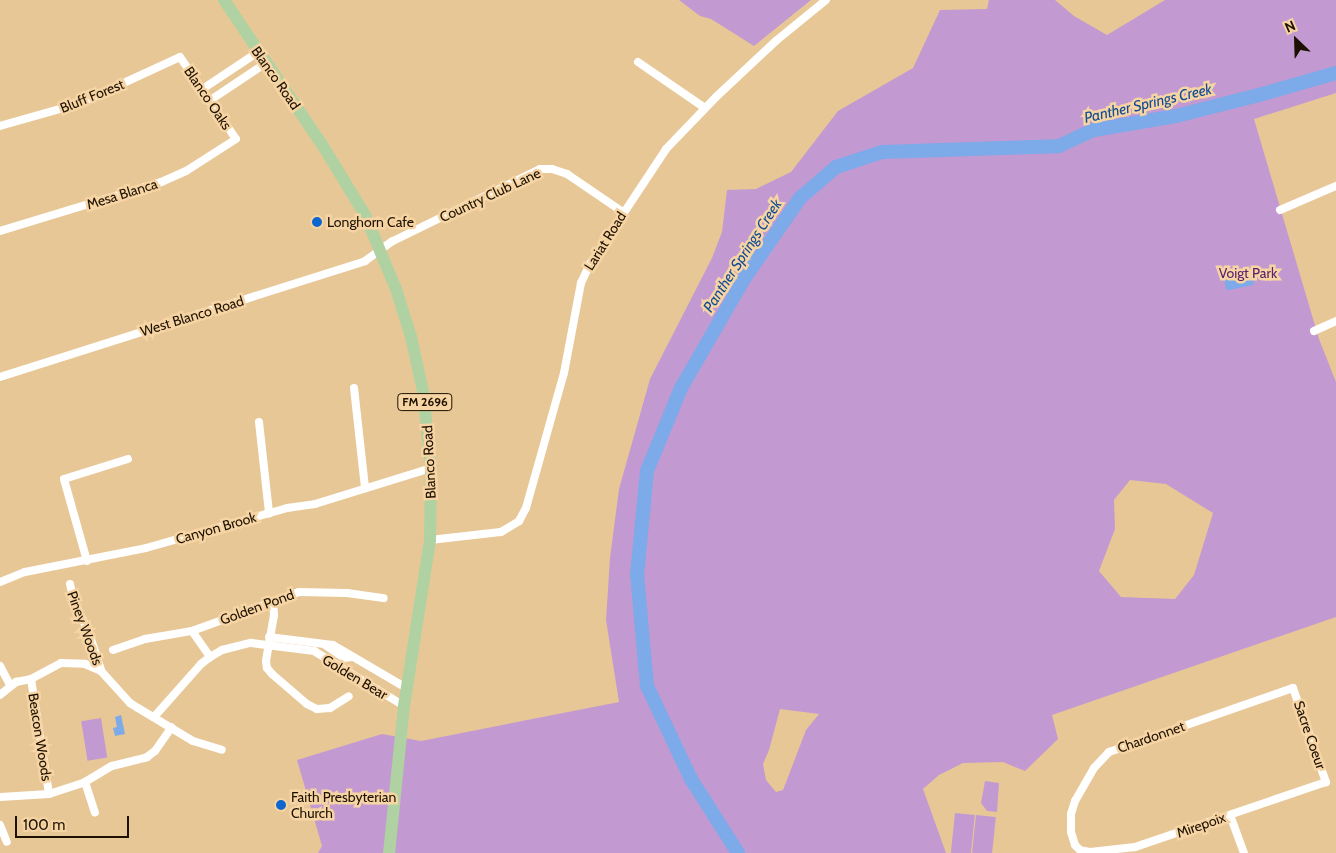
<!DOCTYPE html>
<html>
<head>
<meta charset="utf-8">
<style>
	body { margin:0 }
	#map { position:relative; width:1336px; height:853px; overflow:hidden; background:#e8c797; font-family:Cabin,sans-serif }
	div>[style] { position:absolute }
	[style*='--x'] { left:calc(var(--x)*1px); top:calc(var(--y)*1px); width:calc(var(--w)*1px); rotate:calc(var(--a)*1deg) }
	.green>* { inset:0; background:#c29ad1; transform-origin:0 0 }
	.water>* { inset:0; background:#7daae9; transform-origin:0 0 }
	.river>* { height:14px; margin:-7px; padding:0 7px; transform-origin:7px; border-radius:7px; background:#7daae9 }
	.street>* { height:8px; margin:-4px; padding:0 4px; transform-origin:4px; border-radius:4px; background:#fff }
	.primary>* { height:12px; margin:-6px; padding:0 6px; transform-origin:6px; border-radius:6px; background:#b0d2a3 }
	.dots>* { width:14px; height:14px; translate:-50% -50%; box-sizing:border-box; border:2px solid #f6d4a3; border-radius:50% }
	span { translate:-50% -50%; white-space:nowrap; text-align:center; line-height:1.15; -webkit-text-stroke:5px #f6d4a3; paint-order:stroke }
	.shield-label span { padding:1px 4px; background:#f6d4a3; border:1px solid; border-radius:4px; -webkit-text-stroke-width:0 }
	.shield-label { font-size:12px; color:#1d1101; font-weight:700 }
	.street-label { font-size:14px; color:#1d1101 }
	.poi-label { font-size:14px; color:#1d1101 }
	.left { translate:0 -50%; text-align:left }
	.park-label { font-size:14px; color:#5c226e }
	.water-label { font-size:15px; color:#114b95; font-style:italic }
	.north { position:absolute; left:1271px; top:15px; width:50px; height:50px; -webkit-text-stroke:4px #f6d4a3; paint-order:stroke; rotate:336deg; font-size:14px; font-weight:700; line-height:20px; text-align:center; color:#1d1101 }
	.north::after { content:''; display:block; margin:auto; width:18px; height:22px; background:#1d1101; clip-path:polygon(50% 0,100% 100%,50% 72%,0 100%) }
	.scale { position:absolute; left:15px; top:816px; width:114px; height:22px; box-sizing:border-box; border:2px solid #1d1101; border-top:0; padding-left:6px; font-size:15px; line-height:18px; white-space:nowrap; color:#1d1101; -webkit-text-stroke:4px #f6d4a3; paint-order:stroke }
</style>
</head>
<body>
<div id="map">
	<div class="green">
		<div style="clip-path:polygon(679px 0,811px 0,754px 46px,711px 19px,700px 16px)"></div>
		<div style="clip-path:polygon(evenodd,989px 0,1055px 0,1074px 16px,1107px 35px,1165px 0,1336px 0,1336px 93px,1254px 119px,1319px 339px,1336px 382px,1336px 617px,1052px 715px,1058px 739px,1025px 771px,1003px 762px,963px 763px,939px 775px,923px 789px,946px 853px,318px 853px,322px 846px,297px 760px,382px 734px,421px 741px,619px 702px,606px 620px,610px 558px,619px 489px,650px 379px,712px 258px,722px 232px,727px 190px,756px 189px,791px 172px,838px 111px,913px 68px,940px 10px,987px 9px,989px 0,1130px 480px,1166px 484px,1213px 513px,1194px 575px,1175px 599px,1121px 597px,1099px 571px,1115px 529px,1114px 500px,1130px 480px,989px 0,780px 709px,819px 714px,806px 730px,783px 790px,776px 792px,766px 780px,763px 764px,769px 750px,780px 709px)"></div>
		<div style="left:101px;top:718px;width:40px;height:20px;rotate:81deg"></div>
		<div style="clip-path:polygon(985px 781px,999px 783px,997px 812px,987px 811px,981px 803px)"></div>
		<div style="left:955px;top:813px;width:20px;height:40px;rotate:6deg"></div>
		<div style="left:976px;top:815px;width:20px;height:38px;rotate:6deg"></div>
	</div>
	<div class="water">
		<div style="left:1251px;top:271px;width:14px;height:28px;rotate:78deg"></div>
		<div style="clip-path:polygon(121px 715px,125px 734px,115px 736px,113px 728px,117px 727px,115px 717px)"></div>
	</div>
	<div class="river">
		<div style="--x:738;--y:853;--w:88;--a:-122.4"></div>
		<div style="--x:691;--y:779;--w:103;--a:-115.3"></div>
		<div style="--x:647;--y:686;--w:111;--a:-95.1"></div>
		<div style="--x:637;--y:575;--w:104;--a:-84.5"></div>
		<div style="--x:647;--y:471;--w:90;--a:-67.7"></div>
		<div style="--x:681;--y:388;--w:126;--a:-60"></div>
		<div style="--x:744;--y:279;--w:98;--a:-55.3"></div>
		<div style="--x:800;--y:198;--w:48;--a:-40.7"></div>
		<div style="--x:836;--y:167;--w:48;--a:-18.1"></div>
		<div style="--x:882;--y:152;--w:177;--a:-1.9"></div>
		<div style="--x:1059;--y:146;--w:38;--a:-25"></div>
		<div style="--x:1094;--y:130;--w:83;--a:-9.7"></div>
		<div style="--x:1176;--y:116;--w:86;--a:-14.2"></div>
		<div style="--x:1259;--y:95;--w:80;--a:-15.9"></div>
	</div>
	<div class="street">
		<div style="--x:638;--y:62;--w:81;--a:34.5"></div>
		<div style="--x:201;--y:90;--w:69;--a:-33.7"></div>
		<div style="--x:209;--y:101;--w:69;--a:-33.7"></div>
		<div style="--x:0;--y:126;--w:81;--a:-15.8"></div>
		<div style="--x:78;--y:104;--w:112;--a:-24.7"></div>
		<div style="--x:180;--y:57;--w:99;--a:55.7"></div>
		<div style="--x:236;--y:139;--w:59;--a:147.4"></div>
		<div style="--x:186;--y:171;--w:27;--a:156"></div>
		<div style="--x:161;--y:182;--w:168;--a:163.1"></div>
		<div style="--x:1280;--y:210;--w:61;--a:-23.2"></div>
		<div style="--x:1314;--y:331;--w:24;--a:-24"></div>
		<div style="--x:0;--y:377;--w:383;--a:-17.6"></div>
		<div style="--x:365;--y:261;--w:34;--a:-36"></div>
		<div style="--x:393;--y:241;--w:164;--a:-26.1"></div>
		<div style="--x:540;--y:169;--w:12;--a:0"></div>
		<div style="--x:552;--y:169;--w:16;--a:18"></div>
		<div style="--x:567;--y:174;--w:68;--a:34.2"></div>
		<div style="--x:354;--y:388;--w:101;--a:83.7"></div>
		<div style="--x:259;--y:422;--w:92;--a:83.7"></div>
		<div style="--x:430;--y:540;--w:71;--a:-6.4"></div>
		<div style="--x:501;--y:532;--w:21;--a:-31"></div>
		<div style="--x:519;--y:521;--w:15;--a:-62"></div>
		<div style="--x:526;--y:508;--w:140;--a:-74.3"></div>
		<div style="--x:564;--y:373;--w:92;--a:-79.3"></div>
		<div style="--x:581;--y:283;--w:21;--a:-65"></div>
		<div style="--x:590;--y:264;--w:138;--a:-56.5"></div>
		<div style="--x:666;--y:149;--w:72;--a:-46.1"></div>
		<div style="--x:716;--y:97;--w:83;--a:-43.1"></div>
		<div style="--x:777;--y:40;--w:63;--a:-39.2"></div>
		<div style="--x:87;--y:561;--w:85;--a:-105.7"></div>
		<div style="--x:64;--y:479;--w:67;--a:-17.4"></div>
		<div style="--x:0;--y:582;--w:27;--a:-22"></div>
		<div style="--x:25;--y:572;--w:123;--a:-11.2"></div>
		<div style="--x:146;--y:548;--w:147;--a:-15.8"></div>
		<div style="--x:287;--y:508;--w:28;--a:-8"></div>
		<div style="--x:315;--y:504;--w:121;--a:-17.2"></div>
		<div style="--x:70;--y:584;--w:17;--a:77"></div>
		<div style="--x:74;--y:601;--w:35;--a:65"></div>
		<div style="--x:89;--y:633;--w:40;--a:72"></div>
		<div style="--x:273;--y:601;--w:14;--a:86"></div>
		<div style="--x:274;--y:615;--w:47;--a:99.9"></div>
		<div style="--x:266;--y:661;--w:7;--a:82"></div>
		<div style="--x:267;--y:668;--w:8;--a:50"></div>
		<div style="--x:272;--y:674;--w:46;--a:40.6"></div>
		<div style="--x:307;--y:704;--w:11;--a:27"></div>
		<div style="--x:317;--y:709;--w:13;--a:-4"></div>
		<div style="--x:330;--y:708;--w:22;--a:-32"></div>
		<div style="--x:192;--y:631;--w:32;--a:55"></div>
		<div style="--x:269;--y:637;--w:64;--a:7.1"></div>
		<div style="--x:333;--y:645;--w:87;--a:30.4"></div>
		<div style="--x:325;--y:645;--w:23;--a:34"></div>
		<div style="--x:344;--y:658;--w:8;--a:-7"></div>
		<div style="--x:113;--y:650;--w:34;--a:-19"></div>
		<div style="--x:145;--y:639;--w:48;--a:-9.7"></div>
		<div style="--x:192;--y:631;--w:114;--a:-20"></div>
		<div style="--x:299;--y:592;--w:48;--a:1.2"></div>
		<div style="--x:347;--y:593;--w:37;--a:8"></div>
		<div style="--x:0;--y:666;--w:21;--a:62"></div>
		<div style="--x:31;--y:679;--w:116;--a:81.1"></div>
		<div style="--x:1293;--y:688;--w:100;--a:70.7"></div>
		<div style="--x:1326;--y:782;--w:202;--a:161.2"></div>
		<div style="--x:1135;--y:847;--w:45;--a:173.7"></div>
		<div style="--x:1090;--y:852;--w:10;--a:-169"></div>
		<div style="--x:1080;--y:850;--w:7;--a:-135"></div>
		<div style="--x:1075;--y:845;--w:14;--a:-107"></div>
		<div style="--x:1071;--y:832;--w:18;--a:-90"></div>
		<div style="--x:1071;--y:814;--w:14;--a:-73"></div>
		<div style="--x:1075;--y:801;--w:38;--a:-60"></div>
		<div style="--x:1094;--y:768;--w:22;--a:-47"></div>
		<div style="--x:1109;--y:752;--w:195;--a:-19.2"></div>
		<div style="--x:0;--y:695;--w:21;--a:-39"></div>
		<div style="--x:16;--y:682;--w:15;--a:-11"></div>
		<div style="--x:31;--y:679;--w:34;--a:-28"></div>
		<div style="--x:61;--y:663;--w:24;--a:2"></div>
		<div style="--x:85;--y:664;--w:17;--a:24"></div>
		<div style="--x:101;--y:671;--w:43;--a:47.8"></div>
		<div style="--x:130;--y:703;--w:9;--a:32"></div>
		<div style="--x:138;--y:708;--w:64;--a:31"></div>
		<div style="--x:193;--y:741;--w:30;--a:17"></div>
		<div style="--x:154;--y:717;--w:71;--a:-48.4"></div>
		<div style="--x:201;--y:664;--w:11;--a:-38"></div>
		<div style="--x:210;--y:657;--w:14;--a:-30"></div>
		<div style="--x:222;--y:650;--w:30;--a:-14"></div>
		<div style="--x:251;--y:643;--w:64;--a:7.2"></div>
		<div style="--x:314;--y:651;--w:105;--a:31.4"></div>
		<div style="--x:85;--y:782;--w:32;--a:72"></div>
		<div style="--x:0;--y:797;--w:49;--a:-3.5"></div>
		<div style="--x:49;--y:794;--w:38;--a:-18"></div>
		<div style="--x:85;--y:782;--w:31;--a:-31"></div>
		<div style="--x:112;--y:766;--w:36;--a:-14"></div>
		<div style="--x:147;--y:757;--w:10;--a:-37"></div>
		<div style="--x:155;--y:751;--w:29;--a:-55"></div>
		<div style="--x:1230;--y:815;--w:40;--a:69.8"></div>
		<div style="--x:0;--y:825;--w:18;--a:68"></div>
	</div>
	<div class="primary">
		<div style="--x:224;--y:0;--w:176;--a:55.9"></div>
		<div style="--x:323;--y:146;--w:81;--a:58.7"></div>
		<div style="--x:365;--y:215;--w:80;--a:67.3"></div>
		<div style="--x:396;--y:289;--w:50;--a:72.6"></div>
		<div style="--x:411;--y:337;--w:55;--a:77.5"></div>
		<div style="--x:423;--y:391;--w:77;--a:84.1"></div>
		<div style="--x:431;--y:468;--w:72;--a:90.8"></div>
		<div style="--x:430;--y:540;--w:168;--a:98.9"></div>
		<div style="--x:404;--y:706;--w:148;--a:95.8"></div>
	</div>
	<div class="dots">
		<div style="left:317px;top:222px;background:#0e66cf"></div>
		<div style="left:281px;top:805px;background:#0e66cf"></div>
	</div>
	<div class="shield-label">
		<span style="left:425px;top:402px">FM 2696</span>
	</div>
	<div class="street-label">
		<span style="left:276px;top:78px;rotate:55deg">Blanco Road</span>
		<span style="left:92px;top:96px;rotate:-22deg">Bluff Forest</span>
		<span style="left:208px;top:98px;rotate:56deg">Blanco Oaks</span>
		<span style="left:122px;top:194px;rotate:-17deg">Mesa Blanca</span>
		<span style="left:490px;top:195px;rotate:-25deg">Country Club Lane</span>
		<span style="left:605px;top:241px;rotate:-58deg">Lariat Road</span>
		<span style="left:192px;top:316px;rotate:-17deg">West Blanco Road</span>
		<span style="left:429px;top:462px;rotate:-93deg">Blanco Road</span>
		<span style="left:216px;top:528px;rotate:-16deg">Canyon Brook</span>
		<span style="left:257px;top:607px;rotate:-20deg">Golden Pond</span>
		<span style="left:85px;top:628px;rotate:70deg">Piney Woods</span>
		<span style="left:355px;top:677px;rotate:31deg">Golden Bear</span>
		<span style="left:1310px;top:735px;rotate:71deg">Sacre Coeur</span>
		<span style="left:40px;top:737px;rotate:81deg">Beacon Woods</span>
		<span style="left:1151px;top:737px;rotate:-19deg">Chardonnet</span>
		<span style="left:1201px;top:825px;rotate:-19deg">Mirepoix</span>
	</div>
	<div class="poi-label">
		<span class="left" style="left:327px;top:222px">Longhorn Cafe</span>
		<span class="left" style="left:291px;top:805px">Faith Presbyterian<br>Church</span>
	</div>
	<div class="park-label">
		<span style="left:1248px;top:273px">Voigt Park</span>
	</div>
	<div class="water-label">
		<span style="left:1148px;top:104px;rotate:-13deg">Panther Springs Creek</span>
		<span style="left:743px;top:256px;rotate:-57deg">Panther Springs Creek</span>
	</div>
	<div class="north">N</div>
	<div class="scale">100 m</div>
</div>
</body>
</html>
